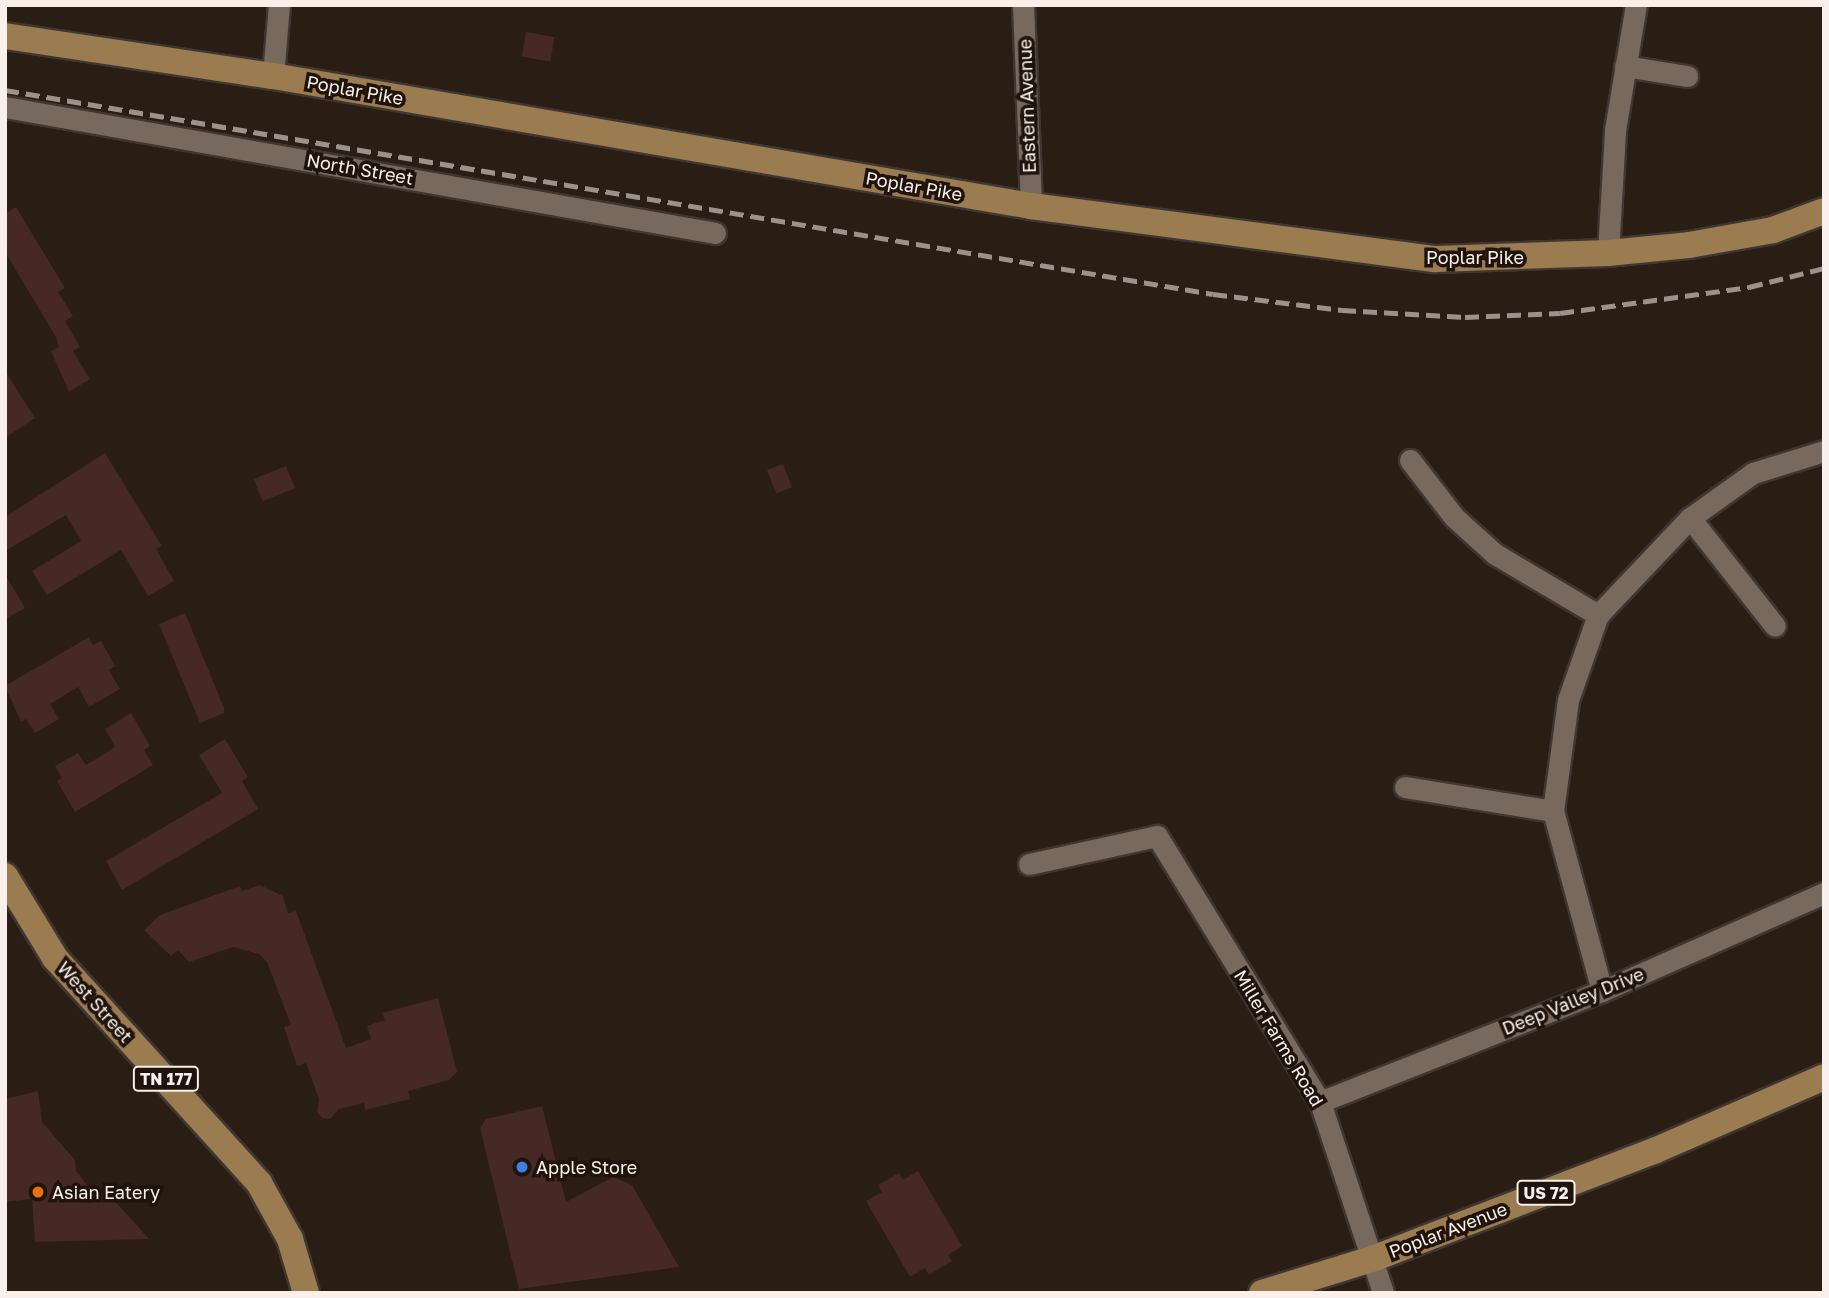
<!DOCTYPE html>
<html>
<head>
<meta charset="utf-8">
<style>
	body { margin:0 }
	#map { position:relative; width:1829px; height:1298px; overflow:hidden; background:#291d14; font-family:"Golos Text",sans-serif }
	div>[style] { position:absolute }
	[style*='--x'] { left:calc(var(--x)*1px); top:calc(var(--y)*1px); width:calc(var(--w)*1px); rotate:calc(var(--a)*1deg) }
	.building>* { inset:0; background:#462824; transform-origin:0 0 }
	.roads { filter:drop-shadow(2px 0 #3f3631) drop-shadow(-2px 0 #3f3631) drop-shadow(0 2px #3f3631) drop-shadow(0 -2px #3f3631) }
	.minor>* { height:21px; margin:-10.5px; padding:0 10.5px; transform-origin:10.5px; border-radius:10.5px; background:#78695f }
	.major>* { height:26px; margin:-13px; padding:0 13px; transform-origin:13px; border-radius:13px; background:#9b7b50 }
	.rail>* { height:4.5px; margin-top:-2.25px; transform-origin:0; background:repeating-linear-gradient(90deg,#9c928b 0 14px,transparent 0 21px) }
	.dots>* { width:19px; height:19px; translate:-50% -50%; box-sizing:border-box; border:4px solid #1f130b; border-radius:50% }
	span { translate:-50% -50%; white-space:nowrap; text-align:center; line-height:1.15; -webkit-text-stroke:7px #1f130b; paint-order:stroke }
	.shield-label span { padding:2px 5px; background:#1f130b; border:2px solid; border-radius:5px; -webkit-text-stroke-width:0 }
	.shield-label { font-size:16px; color:#f9f0eb; font-weight:700 }
	.street-label { font-size:18px; color:#f9f0eb }
	.poi-label { font-size:18px; color:#f9f0eb }
	.left { translate:0 -50%; text-align:left }
	.frame { position:absolute; inset:0; border:7px solid #f9f0eb; pointer-events:none }
</style>
</head>
<body>
<div id="map">
	<div class="building">
		<div style="left:526px;top:32px;width:29px;height:25px;rotate:10deg"></div>
		<div style="clip-path:polygon(16px 207px,65px 288px,58px 292px,73px 316px,65px 321px,80px 347px,73px 351px,90px 379px,69px 392px,51px 351px,59px 347px,56px 337px,5px 252px,5px 214px)"></div>
		<div style="clip-path:polygon(5px 371px,35px 418px,5px 438px)"></div>
		<div style="clip-path:polygon(105px 453px,162px 546px,156px 549px,174px 581px,148px 596px,121px 550px,47px 595px,32px 571px,81px 541px,66px 515px,5px 551px,5px 517px)"></div>
		<div style="left:783px;top:464px;width:25px;height:17px;rotate:69deg"></div>
		<div style="left:286px;top:466px;width:24px;height:35px;rotate:68deg"></div>
		<div style="clip-path:polygon(5px 574px,25px 608px,5px 619px)"></div>
		<div style="clip-path:polygon(185px 613px,224px 708px,224px 713px,200px 723px,159px 624px)"></div>
		<div style="clip-path:polygon(89px 637px,93px 645px,101px 641px,115px 666px,109px 670px,120px 689px,89px 707px,78px 687px,50px 704px,59px 719px,35px 733px,26px 719px,21px 722px,5px 686px)"></div>
		<div style="clip-path:polygon(131px 713px,150px 746px,144px 750px,153px 765px,75px 812px,57px 781px,62px 778px,55px 766px,78px 753px,86px 765px,109px 751px,115px 746px,105px 729px)"></div>
		<div style="clip-path:polygon(225px 739px,248px 777px,242px 781px,258px 809px,122px 890px,106px 861px,222px 793px,199px 755px)"></div>
		<div style="clip-path:polygon(260px 885px,283px 896px,288px 913px,296px 911px,346px 1048px,371px 1039px,367px 1026px,385px 1020px,382px 1013px,438px 998px,457px 1072px,449px 1080px,408px 1091px,410px 1099px,365px 1110px,364px 1103px,339px 1109px,330px 1119px,322px 1118px,317px 1112px,319px 1099px,306px 1063px,297px 1066px,284px 1027px,291px 1025px,267px 962px,259px 954px,233px 947px,189px 962px,178px 950px,171px 956px,144px 930px,160px 915px,240px 886px,242px 891px)"></div>
		<div style="clip-path:polygon(38px 1091px,42px 1122px,75px 1160px,76px 1171px,94px 1193px,106px 1191px,149px 1239px,35px 1242px,32px 1199px,5px 1202px,5px 1099px)"></div>
		<div style="clip-path:polygon(542px 1106px,566px 1202px,613px 1177px,632px 1185px,679px 1267px,519px 1289px,480px 1128px,486px 1119px)"></div>
		<div style="clip-path:polygon(918px 1171px,962px 1246px,948px 1255px,952px 1261px,929px 1275px,925px 1268px,910px 1277px,866px 1201px,882px 1192px,878px 1185px,899px 1173px,903px 1180px)"></div>
	</div>
	<div class="roads">
		<div class="minor">
			<div style="--x:1023;--y:5;--w:201;--a:87.7"></div>
			<div style="--x:1625;--y:66;--w:63;--a:9.2"></div>
			<div style="--x:273;--y:76;--w:71;--a:-85.2"></div>
			<div style="--x:5;--y:107;--w:721;--a:10.06"></div>
			<div style="--x:1608;--y:253;--w:123;--a:-86.7"></div>
			<div style="--x:1615;--y:130;--w:127;--a:-80.5"></div>
			<div style="--x:1410;--y:460;--w:72;--a:52.3"></div>
			<div style="--x:1454;--y:517;--w:55;--a:42.1"></div>
			<div style="--x:1495;--y:554;--w:120;--a:30.6"></div>
			<div style="--x:1690;--y:518;--w:137;--a:51.8"></div>
			<div style="--x:1405;--y:787;--w:150;--a:9.2"></div>
			<div style="--x:1029;--y:864;--w:131;--a:-12.3"></div>
			<div style="--x:1157;--y:836;--w:312;--a:58.5"></div>
			<div style="--x:1320;--y:1102;--w:201;--a:71.7"></div>
			<div style="--x:1602;--y:991;--w:187;--a:-105.2"></div>
			<div style="--x:1553;--y:811;--w:112;--a:-82.3"></div>
			<div style="--x:1568;--y:700;--w:90;--a:-70.6"></div>
			<div style="--x:1598;--y:615;--w:134;--a:-46.5"></div>
			<div style="--x:1690;--y:518;--w:77;--a:-35.5"></div>
			<div style="--x:1753;--y:473;--w:74;--a:-17.2"></div>
			<div style="--x:1320;--y:1102;--w:303;--a:-21.5"></div>
			<div style="--x:1602;--y:991;--w:243;--a:-23.8"></div>
		</div>
		<div class="major">
			<div style="--x:5;--y:36;--w:271;--a:8.5"></div>
			<div style="--x:273;--y:76;--w:769;--a:9.73"></div>
			<div style="--x:1031;--y:206;--w:408;--a:7.5"></div>
			<div style="--x:1436;--y:259;--w:172;--a:-2"></div>
			<div style="--x:1608;--y:253;--w:81;--a:-5.6"></div>
			<div style="--x:1689;--y:245;--w:85;--a:-10.1"></div>
			<div style="--x:1773;--y:230;--w:54;--a:-20.4"></div>
			<div style="--x:5;--y:876;--w:96;--a:58.6"></div>
			<div style="--x:55;--y:958;--w:304;--a:47.8"></div>
			<div style="--x:259;--y:1183;--w:64;--a:61"></div>
			<div style="--x:290;--y:1239;--w:56;--a:73.5"></div>
			<div style="--x:1262;--y:1293;--w:118;--a:-17.2"></div>
			<div style="--x:1375;--y:1258;--w:299;--a:-21"></div>
			<div style="--x:1654;--y:1151;--w:185;--a:-23.5"></div>
		</div>
	</div>
	<div class="rail">
		<div style="--x:5;--y:90;--w:1225;--a:9.59"></div>
		<div style="--x:1213;--y:294;--w:130;--a:7.1"></div>
		<div style="--x:1342;--y:310;--w:123;--a:3.3"></div>
		<div style="--x:1465;--y:317;--w:95;--a:-2.4"></div>
		<div style="--x:1560;--y:313;--w:191;--a:-7.8"></div>
		<div style="--x:1749;--y:287;--w:77;--a:-14.2"></div>
	</div>
	<div class="dots">
		<div style="left:522px;top:1167px;background:#3f7fe0"></div>
		<div style="left:38px;top:1192px;background:#e8710a"></div>
	</div>
	<div class="shield-label">
		<span style="left:166px;top:1079px">TN 177</span>
		<span style="left:1546px;top:1193px">US 72</span>
	</div>
	<div class="street-label">
		<span style="left:355px;top:90px;rotate:10deg">Poplar Pike</span>
		<span style="left:1027px;top:106px;rotate:-92deg">Eastern Avenue</span>
		<span style="left:360px;top:169px;rotate:10deg">North Street</span>
		<span style="left:914px;top:186px;rotate:10deg">Poplar Pike</span>
		<span style="left:1475px;top:257px">Poplar Pike</span>
		<span style="left:1573px;top:1001px;rotate:-22deg">Deep Valley Drive</span>
		<span style="left:95px;top:1002px;rotate:48deg">West Street</span>
		<span style="left:1279px;top:1038px;rotate:59deg">Miller Farms Road</span>
		<span style="left:1448px;top:1230px;rotate:-21deg">Poplar Avenue</span>
	</div>
	<div class="poi-label">
		<span class="left" style="left:536px;top:1167px">Apple Store</span>
		<span class="left" style="left:52px;top:1192px">Asian Eatery</span>
	</div>
	<div class="frame"></div>
</div>
</body>
</html>
